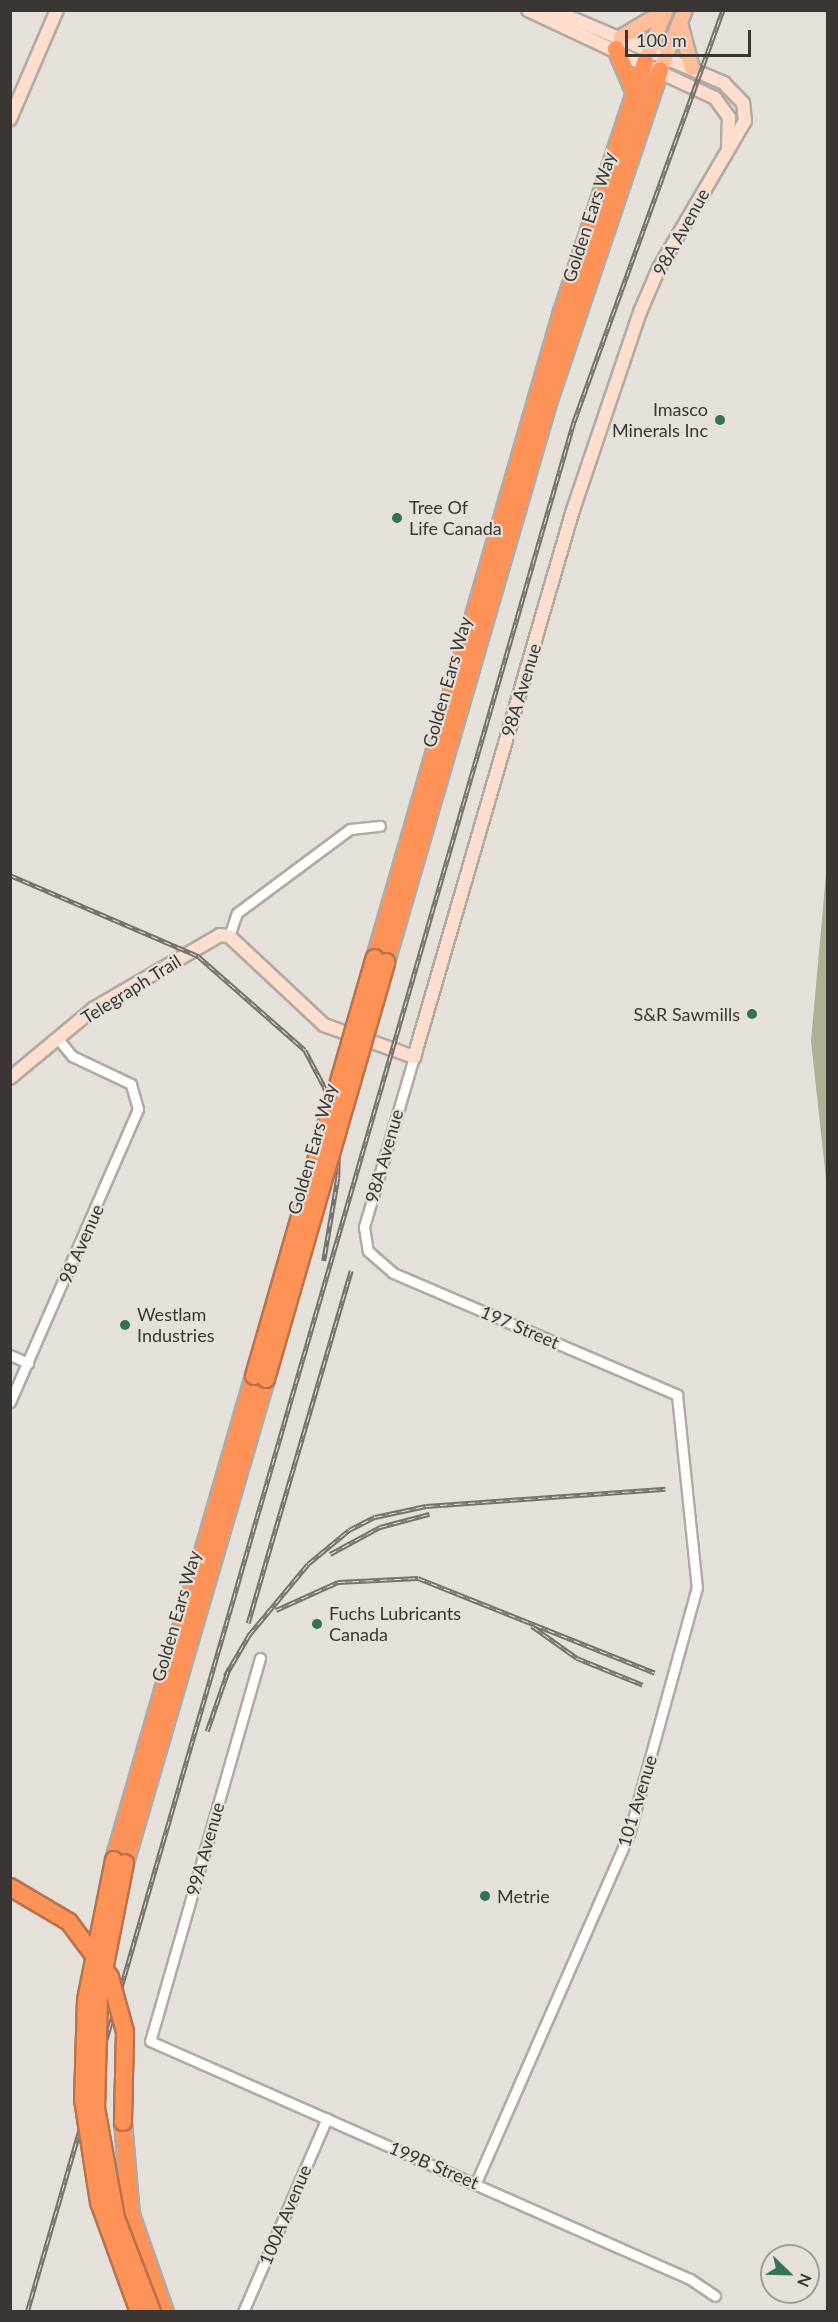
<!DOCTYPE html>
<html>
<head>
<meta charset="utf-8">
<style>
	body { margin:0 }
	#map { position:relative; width:838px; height:2322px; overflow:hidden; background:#e6e0da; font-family:Lato,sans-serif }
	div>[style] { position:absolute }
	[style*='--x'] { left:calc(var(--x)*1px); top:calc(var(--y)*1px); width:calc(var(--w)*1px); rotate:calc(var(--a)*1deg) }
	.water>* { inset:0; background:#afaf91 }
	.roads { filter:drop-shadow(2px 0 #b0aaa5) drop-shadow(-2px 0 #b0aaa5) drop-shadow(0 2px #b0aaa5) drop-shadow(0 -2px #b0aaa5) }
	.street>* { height:9px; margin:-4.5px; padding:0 4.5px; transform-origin:4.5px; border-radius:4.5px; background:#fff }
	.secondary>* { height:12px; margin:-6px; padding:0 6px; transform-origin:6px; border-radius:6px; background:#ffdecd }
	.primary>* { height:14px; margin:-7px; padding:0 7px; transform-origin:7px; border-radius:7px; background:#febe9a }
	.highway>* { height:16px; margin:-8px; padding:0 8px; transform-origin:8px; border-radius:8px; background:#fe9257 }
	.rail>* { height:4.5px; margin-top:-2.25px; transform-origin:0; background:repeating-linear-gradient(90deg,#e6e0da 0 7px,#76716e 0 14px); box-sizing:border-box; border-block:2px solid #76716e }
	.bridges { filter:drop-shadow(2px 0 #b9724b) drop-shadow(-2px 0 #b9724b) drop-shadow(0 2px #b9724b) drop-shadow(0 -2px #b9724b) }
	.highway-bridge>* { height:16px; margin:-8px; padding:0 8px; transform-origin:8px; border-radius:8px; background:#fe9257 }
	.dots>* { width:16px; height:16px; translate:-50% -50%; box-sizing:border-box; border:3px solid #e6e0da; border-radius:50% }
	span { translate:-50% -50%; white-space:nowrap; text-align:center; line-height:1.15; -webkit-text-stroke:4.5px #e6e0da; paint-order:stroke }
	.street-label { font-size:18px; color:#393634 }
	.poi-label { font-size:18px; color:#393634 }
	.right { translate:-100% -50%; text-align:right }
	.left { translate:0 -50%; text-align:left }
	.frame { position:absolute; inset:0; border:12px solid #393634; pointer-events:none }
	.north { position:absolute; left:760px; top:2244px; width:60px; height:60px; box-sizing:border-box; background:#e6e0da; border:2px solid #a19c98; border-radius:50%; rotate:113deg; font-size:16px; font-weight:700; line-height:24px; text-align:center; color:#393634 }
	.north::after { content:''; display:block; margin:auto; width:21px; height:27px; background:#35705b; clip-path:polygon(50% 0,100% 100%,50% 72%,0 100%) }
	.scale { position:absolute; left:625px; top:30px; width:126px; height:27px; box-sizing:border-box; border:3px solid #393634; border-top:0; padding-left:8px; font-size:18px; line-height:21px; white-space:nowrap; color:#393634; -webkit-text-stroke:4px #e6e0da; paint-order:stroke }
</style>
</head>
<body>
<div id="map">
	<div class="water">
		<div style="clip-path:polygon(827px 863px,828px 1188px,827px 1188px,811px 1041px)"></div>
	</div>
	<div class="roads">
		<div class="street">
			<div style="--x:229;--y:936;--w:24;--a:-71"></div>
			<div style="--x:237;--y:913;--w:141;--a:-36.6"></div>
			<div style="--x:350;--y:829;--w:30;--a:-6"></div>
			<div style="--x:414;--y:1057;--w:177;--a:106.4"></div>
			<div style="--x:364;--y:1227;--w:24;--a:81"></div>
			<div style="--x:368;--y:1251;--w:33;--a:41"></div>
			<div style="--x:393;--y:1273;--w:309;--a:23.2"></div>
			<div style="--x:677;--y:1395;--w:193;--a:84.1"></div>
			<div style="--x:697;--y:1587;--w:256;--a:105.4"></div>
			<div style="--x:629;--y:1834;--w:381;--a:113.7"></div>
			<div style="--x:10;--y:1355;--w:20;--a:24"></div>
			<div style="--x:10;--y:1402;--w:320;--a:-66.4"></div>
			<div style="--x:138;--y:1109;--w:26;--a:-106"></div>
			<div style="--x:131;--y:1084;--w:65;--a:-154.6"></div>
			<div style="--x:72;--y:1056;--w:22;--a:-129"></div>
			<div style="--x:260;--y:1658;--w:398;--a:106"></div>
			<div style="--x:150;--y:2041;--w:590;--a:23.79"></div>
			<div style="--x:690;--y:2279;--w:30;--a:34"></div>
			<div style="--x:243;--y:2312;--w:211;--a:-66.6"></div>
		</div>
		<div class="secondary">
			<div style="--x:528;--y:10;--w:207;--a:25.2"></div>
			<div style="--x:715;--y:98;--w:24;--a:54"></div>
			<div style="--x:729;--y:117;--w:29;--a:92"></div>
			<div style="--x:10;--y:119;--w:119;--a:-66.7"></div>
			<div style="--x:10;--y:1078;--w:108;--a:-39.7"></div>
			<div style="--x:93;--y:1009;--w:147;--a:-30.2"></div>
			<div style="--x:220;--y:935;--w:9;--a:6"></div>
			<div style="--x:229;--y:936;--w:130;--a:43.1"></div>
			<div style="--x:324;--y:1025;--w:96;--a:19.6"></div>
			<div style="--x:414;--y:1057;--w:566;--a:-73.8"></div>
			<div style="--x:572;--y:513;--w:212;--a:-71.3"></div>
			<div style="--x:640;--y:312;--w:48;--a:-66.6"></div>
			<div style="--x:659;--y:268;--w:170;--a:-59.7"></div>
			<div style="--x:745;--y:121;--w:18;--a:-96"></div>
			<div style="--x:743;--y:103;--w:28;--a:-134"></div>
			<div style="--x:724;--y:83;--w:186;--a:-156.9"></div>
		</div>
		<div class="primary">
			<div style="--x:680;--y:23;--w:47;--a:75.1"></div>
			<div style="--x:621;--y:37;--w:51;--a:-30.6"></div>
			<div style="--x:645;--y:62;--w:56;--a:-68"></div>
			<div style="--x:660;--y:70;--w:65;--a:-67.4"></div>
		</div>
		<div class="highway">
			<div style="--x:616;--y:49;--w:46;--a:66.8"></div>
			<div style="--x:375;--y:958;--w:673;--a:-73.86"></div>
			<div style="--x:562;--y:312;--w:263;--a:-71.6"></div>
			<div style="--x:386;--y:962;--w:585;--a:-73.83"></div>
			<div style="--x:549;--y:400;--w:348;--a:-71.4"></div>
			<div style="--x:114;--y:1860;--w:504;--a:-73.87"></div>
			<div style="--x:125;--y:1863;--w:504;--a:-73.76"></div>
			<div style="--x:123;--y:2122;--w:93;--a:85.1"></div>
			<div style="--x:131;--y:2215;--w:103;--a:70.7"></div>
		</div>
	</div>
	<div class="rail">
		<div style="--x:10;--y:875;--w:205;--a:23.3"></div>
		<div style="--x:198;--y:956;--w:142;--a:41.3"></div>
		<div style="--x:305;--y:1050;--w:43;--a:62.2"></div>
		<div style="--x:325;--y:1088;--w:47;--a:72.7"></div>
		<div style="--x:339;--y:1133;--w:45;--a:91.3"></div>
		<div style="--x:338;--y:1178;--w:84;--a:99.6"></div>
		<div style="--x:330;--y:1554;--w:57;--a:-28.4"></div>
		<div style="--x:380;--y:1527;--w:51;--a:-14.9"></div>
		<div style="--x:276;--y:1610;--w:68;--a:-24.3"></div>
		<div style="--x:338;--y:1582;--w:80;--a:-2.9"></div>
		<div style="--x:418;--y:1578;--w:255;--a:21.8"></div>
		<div style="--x:248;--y:1623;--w:367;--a:-73.7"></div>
		<div style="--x:532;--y:1626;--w:55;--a:35.4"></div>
		<div style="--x:577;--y:1658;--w:71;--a:22.2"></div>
		<div style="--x:225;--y:1676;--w:48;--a:-59.7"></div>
		<div style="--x:249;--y:1635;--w:92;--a:-50.3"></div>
		<div style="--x:308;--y:1564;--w:53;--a:-39.7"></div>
		<div style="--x:349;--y:1530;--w:29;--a:-27"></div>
		<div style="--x:375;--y:1517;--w:52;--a:-12.2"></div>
		<div style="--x:426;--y:1506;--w:240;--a:-4.1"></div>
		<div style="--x:207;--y:1731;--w:67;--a:-70.8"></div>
		<div style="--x:27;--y:2312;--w:1969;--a:-73.87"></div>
		<div style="--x:574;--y:421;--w:437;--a:-70.1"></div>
	</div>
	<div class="bridges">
		<div class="highway-bridge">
			<div style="--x:254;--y:1376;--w:435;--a:-73.9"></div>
			<div style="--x:266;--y:1379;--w:434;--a:-73.9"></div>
			<div style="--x:114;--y:1860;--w:143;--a:101.3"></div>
			<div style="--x:86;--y:2000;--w:99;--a:91.7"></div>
			<div style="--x:83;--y:2099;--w:104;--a:81.2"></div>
			<div style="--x:99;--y:2202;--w:117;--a:70"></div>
			<div style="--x:125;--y:1863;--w:135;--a:101.1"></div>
			<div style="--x:99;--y:1995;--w:113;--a:91.5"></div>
			<div style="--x:96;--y:2108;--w:112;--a:79.7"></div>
			<div style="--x:116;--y:2218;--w:101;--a:69"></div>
			<div style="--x:10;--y:1887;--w:69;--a:30.7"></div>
			<div style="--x:69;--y:1922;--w:69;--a:53.3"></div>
			<div style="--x:110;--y:1977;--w:57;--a:74.7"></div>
			<div style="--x:125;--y:2032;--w:90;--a:91.3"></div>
		</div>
	</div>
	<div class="dots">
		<div style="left:720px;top:420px;background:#35705b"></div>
		<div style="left:397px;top:518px;background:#35705b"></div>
		<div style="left:752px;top:1014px;background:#35705b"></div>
		<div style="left:125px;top:1325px;background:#35705b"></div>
		<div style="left:317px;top:1624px;background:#35705b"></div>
		<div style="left:485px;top:1896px;background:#35705b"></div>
	</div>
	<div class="street-label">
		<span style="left:589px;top:217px;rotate:-72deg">Golden Ears Way</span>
		<span style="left:681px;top:232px;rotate:-61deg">98A Avenue</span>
		<span style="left:447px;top:682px;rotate:-74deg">Golden Ears Way</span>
		<span style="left:521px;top:690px;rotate:-73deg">98A Avenue</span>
		<span style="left:131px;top:989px;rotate:-32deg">Telegraph Trail</span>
		<span style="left:312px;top:1149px;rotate:-74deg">Golden Ears Way</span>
		<span style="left:384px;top:1156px;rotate:-74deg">98A Avenue</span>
		<span style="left:81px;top:1244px;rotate:-66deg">98 Avenue</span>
		<span style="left:520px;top:1327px;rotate:23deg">197 Street</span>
		<span style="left:176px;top:1616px;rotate:-74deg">Golden Ears Way</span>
		<span style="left:637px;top:1801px;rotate:-73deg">101 Avenue</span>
		<span style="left:205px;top:1849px;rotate:-74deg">99A Avenue</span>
		<span style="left:434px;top:2165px;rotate:23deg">199B Street</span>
		<span style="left:285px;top:2215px;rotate:-67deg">100A Avenue</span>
	</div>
	<div class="poi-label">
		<span class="right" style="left:708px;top:420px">Imasco<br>Minerals Inc</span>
		<span class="left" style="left:409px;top:518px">Tree Of<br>Life Canada</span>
		<span class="right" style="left:740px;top:1014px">S&amp;R Sawmills</span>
		<span class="left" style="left:137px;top:1325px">Westlam<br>Industries</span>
		<span class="left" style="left:329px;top:1624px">Fuchs Lubricants<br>Canada</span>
		<span class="left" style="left:497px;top:1896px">Metrie</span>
	</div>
	<div class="frame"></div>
	<div class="north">N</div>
	<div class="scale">100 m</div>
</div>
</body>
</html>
